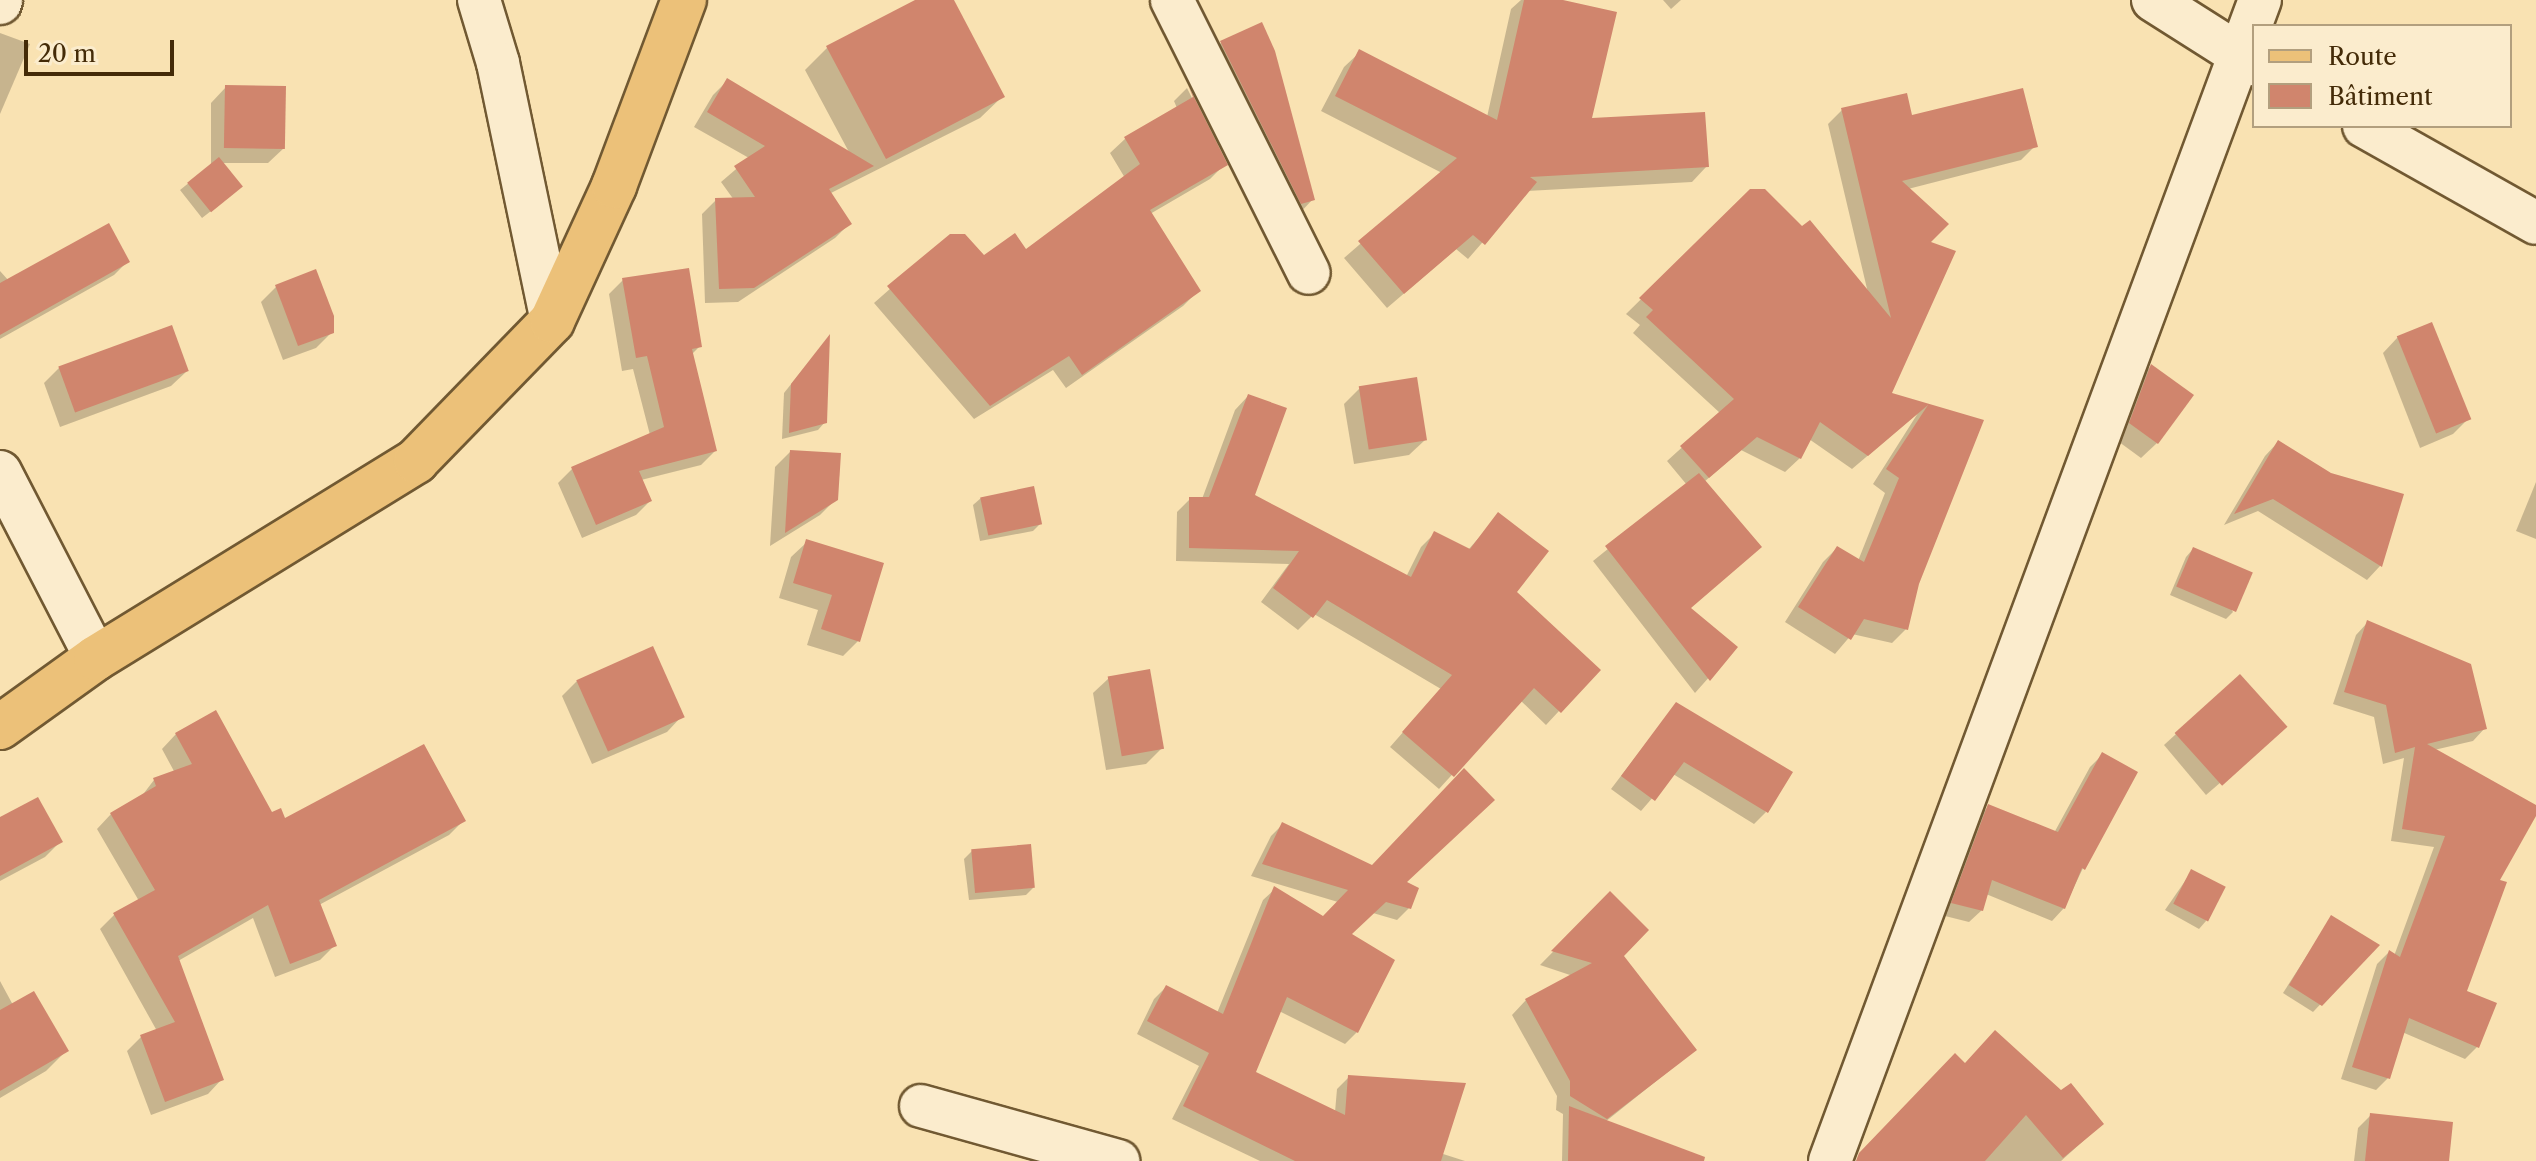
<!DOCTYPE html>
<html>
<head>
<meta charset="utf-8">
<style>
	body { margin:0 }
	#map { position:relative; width:2536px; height:1161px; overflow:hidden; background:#f9e2b2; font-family:"Libre Caslon Text",serif }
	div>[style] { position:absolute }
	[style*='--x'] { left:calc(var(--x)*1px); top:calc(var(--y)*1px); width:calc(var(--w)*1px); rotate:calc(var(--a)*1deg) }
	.shadow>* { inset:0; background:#0003 }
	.building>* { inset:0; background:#d0856d; transform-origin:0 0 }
	.roads { filter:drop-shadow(2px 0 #715932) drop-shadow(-2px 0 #715932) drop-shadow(0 2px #715932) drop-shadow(0 -2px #715932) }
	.street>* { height:42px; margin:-21px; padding:0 21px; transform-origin:21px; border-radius:21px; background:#fbeccd }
	.primary>* { height:44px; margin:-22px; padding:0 22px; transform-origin:22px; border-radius:22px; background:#ecc179 }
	span { translate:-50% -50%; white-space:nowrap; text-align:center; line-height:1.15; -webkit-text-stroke:6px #fbeccd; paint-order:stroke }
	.legend { position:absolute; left:2252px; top:24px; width:260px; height:104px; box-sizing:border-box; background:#fbeccd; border:2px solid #b29f7e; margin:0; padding:10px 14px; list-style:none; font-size:24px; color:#442b08 }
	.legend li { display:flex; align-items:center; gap:16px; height:40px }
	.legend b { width:40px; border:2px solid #b29f7e }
	.scale { position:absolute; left:24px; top:40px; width:150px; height:36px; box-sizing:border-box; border:4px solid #442b08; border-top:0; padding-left:10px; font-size:24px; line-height:28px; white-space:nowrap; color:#442b08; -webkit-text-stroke:6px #fbeccd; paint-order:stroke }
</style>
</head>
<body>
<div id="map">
	<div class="shadow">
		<div style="clip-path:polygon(920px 0,952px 0,1003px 96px,980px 118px,829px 194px,849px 224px,835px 238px,738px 302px,705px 303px,702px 214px,716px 200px,734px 200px,721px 182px,749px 158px,694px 127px,713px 95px,727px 81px,850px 154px,805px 70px,828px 47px)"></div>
		<div style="clip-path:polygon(1521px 0,1554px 0,1590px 120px,1707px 166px,1692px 182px,1527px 191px,1468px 259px,1456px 249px,1387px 308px,1344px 258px,1442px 173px,1321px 111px,1344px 67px,1360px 52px,1487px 117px,1511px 9px)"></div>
		<div style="clip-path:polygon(1663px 0,1681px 0,1671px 9px)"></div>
		<div style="clip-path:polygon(1261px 24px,1313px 199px,1298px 215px,1205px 58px,1221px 43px)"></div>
		<div style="clip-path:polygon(0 33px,30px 44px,0 114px)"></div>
		<div style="clip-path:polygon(226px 87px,284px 148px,268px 163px,221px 163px,233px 194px,202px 218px,180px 190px,211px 165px,211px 103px)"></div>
		<div style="clip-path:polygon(1187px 88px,1225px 164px,1210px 179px,1150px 214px,1198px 291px,1183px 306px,1066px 388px,1053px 370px,974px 419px,874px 303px,950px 236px,983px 258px,1026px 252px,1125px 178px,1110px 153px,1126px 138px,1177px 108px,1174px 101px)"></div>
		<div style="clip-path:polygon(1842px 110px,1911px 117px,2035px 146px,2021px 160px,1908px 189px,1928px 243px,1889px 394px,1981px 421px,1917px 583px,1906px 629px,1892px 643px,1852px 634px,1835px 654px,1785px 622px,1823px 562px,1837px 548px,1858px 561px,1885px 493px,1873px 484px,1918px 413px,1852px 469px,1809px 439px,1800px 458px,1785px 472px,1741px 450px,1704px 482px,1689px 609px,1735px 648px,1695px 693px,1593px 561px,1687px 485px,1667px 461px,1720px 413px,1633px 333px,1640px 325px,1626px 314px,1751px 191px,1868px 293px,1828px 124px)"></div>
		<div style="clip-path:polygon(128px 261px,114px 275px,0 339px,0 271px,9px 281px)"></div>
		<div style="clip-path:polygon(623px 280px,700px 346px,691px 355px,715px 451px,701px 465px,641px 480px,650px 501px,636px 515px,582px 538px,558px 483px,572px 469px,650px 435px,633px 369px,622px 371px,609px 294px)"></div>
		<div style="clip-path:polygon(276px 287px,332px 332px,316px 348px,283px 360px,261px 302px)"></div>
		<div style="clip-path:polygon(2398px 337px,2468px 419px,2453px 434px,2420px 448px,2383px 353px)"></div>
		<div style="clip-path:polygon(823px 344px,825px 422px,818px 430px,782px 439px,784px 393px)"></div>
		<div style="clip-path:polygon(2151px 366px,2157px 443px,2141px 458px,2115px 439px,2136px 381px)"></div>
		<div style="clip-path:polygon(59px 368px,187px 371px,171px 386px,60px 427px,44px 383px)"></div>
		<div style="clip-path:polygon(1360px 388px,1425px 440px,1409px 455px,1354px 464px,1344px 404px)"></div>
		<div style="clip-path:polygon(1248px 396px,1253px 496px,1406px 577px,1421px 547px,1434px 534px,1468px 550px,1499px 515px,1515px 592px,1559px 711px,1546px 725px,1520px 700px,1439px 789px,1390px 747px,1441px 689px,1314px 614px,1298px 630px,1261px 602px,1289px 564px,1176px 561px,1177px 512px,1190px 499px,1202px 499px,1235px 410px)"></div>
		<div style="clip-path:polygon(2278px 442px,2331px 475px,2401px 496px,2380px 566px,2367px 580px,2258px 511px,2224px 525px,2265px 456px)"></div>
		<div style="clip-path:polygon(790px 452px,836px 499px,820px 515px,770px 546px,775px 467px)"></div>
		<div style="clip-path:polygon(2536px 482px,2536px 539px,2516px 531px)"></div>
		<div style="clip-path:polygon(981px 498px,1040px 524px,1033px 531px,980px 541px,973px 505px)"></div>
		<div style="clip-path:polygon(807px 542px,858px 641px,843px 656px,807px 645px,818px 610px,779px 598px,791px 557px)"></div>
		<div style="clip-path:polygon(2193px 549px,2233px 612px,2226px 619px,2170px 595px,2186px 557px)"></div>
		<div style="clip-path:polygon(2368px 622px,2485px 728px,2473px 741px,2434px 750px,2536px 807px,2497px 881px,2465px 992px,2478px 1046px,2465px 1059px,2402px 1032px,2388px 1078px,2376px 1090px,2341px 1079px,2377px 964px,2389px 952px,2394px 956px,2434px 847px,2391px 841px,2404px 758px,2383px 764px,2374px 717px,2333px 704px,2356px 635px)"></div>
		<div style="clip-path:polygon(1109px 678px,1162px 748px,1146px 764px,1106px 770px,1093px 693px)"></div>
		<div style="clip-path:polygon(577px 681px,682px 716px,667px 732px,592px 764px,562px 696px)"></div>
		<div style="clip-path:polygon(1676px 704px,1766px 812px,1754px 824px,1673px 774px,1641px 811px,1611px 789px)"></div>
		<div style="clip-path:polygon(176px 734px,271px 814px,284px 821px,463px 821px,449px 835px,319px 905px,335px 945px,320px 960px,275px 977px,253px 918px,178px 961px,222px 1079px,208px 1094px,151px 1115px,127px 1051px,141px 1037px,157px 1031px,100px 929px,114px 915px,139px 901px,97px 829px,111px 814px,141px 797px,154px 780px,175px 773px,162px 749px)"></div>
		<div style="clip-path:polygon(2176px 734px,2272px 738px,2206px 795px,2164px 745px)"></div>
		<div style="clip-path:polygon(2102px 755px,2083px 868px,2064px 908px,2052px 921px,1986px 894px,1982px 910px,1969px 922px,1941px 915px,1976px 819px,1988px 807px,2054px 833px,2090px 767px)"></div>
		<div style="clip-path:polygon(0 819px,60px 842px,45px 857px,0 881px)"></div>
		<div style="clip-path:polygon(1283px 824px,1404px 883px,1409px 908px,1397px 920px,1373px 913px,1350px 934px,1357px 1032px,1345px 1044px,1279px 1011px,1254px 1073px,1335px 1112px,1337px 1089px,1349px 1077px,1440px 1153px,1465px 1161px,1260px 1161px,1172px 1119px,1199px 1066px,1137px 1034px,1154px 999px,1166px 987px,1217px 1013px,1263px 900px,1275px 889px,1323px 918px,1338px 902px,1251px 876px,1271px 836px)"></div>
		<div style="clip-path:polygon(972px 851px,1033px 888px,1026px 895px,969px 900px,964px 859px)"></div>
		<div style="clip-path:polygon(2192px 871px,2206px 921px,2199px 929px,2165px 910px)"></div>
		<div style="clip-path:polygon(1610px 894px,1622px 956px,1695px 1050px,1605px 1122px,1677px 1161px,1562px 1161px,1563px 1114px,1556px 1110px,1557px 1096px,1512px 1015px,1526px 1000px,1573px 976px,1540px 965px)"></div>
		<div style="clip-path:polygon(2331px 918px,2377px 945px,2313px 1012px,2283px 993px)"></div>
		<div style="clip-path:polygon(0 981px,13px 1005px,66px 1051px,46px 1071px,0 1098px)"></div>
		<div style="clip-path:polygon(1955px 1056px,1964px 1065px,2061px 1093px,2102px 1124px,2061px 1161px,1856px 1161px)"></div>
		<div style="clip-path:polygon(2371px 1115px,2447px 1161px,2354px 1161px,2358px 1128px)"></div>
	</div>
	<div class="building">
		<div style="clip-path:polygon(915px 0,954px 0,1005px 97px,886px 159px,826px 46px)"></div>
		<div style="clip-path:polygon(1524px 0,1563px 0,1617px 12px,1592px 118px,1705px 112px,1709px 167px,1530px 177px,1537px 182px,1485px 245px,1473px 235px,1404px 294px,1358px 241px,1457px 158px,1335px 96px,1359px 49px,1497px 120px)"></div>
		<div style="clip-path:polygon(1262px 22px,1275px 51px,1315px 200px,1301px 204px,1220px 41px)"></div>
		<div style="clip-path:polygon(727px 78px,874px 166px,829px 189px,852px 224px,754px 288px,719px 289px,715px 198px,755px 197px,734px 166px,765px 146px,707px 112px)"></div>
		<div style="left:225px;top:85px;width:61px;height:63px;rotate:1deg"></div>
		<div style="clip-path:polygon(1188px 85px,1228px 165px,1150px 210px,1201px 291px,1082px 375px,1069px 356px,990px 406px,887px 286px,950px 234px,965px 234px,984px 255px,1015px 233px,1026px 249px,1140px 164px,1124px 137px,1193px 97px)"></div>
		<div style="clip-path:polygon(2023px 88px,2038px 147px,1902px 181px,1949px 224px,1931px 242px,1956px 251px,1892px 393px,1984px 420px,1919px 584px,1908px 630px,1864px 619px,1851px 640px,1798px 607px,1837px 546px,1864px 562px,1899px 478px,1886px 469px,1928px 405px,1868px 456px,1820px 422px,1801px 459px,1757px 437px,1709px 478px,1680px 446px,1734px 399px,1646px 317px,1653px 310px,1639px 298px,1750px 189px,1765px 189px,1802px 226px,1810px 220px,1891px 318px,1841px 108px,1907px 93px,1912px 115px)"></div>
		<div style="left:219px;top:157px;width:38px;height:41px;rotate:51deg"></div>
		<div style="clip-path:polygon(109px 223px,130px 262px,0 335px,0 283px)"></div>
		<div style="clip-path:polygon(689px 268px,702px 347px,692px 349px,717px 451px,639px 471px,652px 501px,596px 525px,571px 467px,664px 427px,647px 356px,636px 358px,622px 278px)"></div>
		<div style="clip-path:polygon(316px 269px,334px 316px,334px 333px,298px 346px,275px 285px)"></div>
		<div style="left:2432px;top:322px;width:105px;height:38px;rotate:68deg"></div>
		<div style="left:172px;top:325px;width:49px;height:121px;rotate:70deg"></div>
		<div style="clip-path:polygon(830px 334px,827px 423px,789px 433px,791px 384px)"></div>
		<div style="clip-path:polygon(2151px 364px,2194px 395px,2158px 444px,2129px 423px)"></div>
		<div style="left:1417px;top:377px;width:64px;height:59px;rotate:81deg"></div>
		<div style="clip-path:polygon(1248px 394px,1287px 408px,1255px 495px,1411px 577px,1434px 531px,1470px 549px,1498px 512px,1549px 551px,1517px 592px,1601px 670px,1561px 713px,1534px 688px,1454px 777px,1402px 732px,1452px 675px,1327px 600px,1313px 618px,1273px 588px,1299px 551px,1189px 548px,1189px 497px,1209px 497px)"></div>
		<div style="clip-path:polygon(2278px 440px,2331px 473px,2404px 494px,2382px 567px,2273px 499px,2234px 514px)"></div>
		<div style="clip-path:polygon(790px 450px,841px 453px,838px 500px,785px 533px)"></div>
		<div style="clip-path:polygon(1699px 473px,1762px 547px,1691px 608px,1738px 647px,1710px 681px,1605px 546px)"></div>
		<div style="left:1034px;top:486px;width:39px;height:55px;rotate:78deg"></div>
		<div style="clip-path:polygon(806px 539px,884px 563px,860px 642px,821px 629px,832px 595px,793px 583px)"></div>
		<div style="left:2193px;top:547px;width:65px;height:43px;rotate:23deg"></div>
		<div style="clip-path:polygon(2367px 620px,2471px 664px,2487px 729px,2427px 744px,2536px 805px,2536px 816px,2500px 880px,2507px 882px,2467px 991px,2497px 1003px,2479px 1048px,2409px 1018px,2390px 1079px,2352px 1067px,2389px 950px,2400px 957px,2445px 836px,2402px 829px,2415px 747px,2395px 753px,2386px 705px,2344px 692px)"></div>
		<div style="left:653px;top:646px;width:78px;height:84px;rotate:66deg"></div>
		<div style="left:1150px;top:669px;width:81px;height:43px;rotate:80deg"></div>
		<div style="left:2240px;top:674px;width:71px;height:88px;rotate:48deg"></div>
		<div style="clip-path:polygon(1676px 702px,1793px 772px,1768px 813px,1684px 762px,1655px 801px,1621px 776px)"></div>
		<div style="clip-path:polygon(216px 710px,272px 812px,281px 808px,285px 818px,424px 744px,466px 821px,319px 900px,337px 946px,290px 964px,268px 905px,178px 956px,224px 1080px,165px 1102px,140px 1035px,175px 1022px,113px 913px,155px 890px,110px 813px,156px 786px,153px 778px,192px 764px,175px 733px)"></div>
		<div style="clip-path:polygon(2102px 752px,2138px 772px,2085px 870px,2082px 868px,2065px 909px,1992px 880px,1983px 911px,1951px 903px,1988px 804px,2058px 832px)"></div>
		<div style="clip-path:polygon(1464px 768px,1495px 800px,1407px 882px,1419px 888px,1411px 909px,1386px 902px,1352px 934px,1395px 960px,1358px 1033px,1287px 997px,1256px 1072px,1345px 1115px,1348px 1075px,1466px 1083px,1441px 1161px,1295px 1161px,1183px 1106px,1209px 1053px,1147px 1021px,1166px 985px,1223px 1014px,1274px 886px,1323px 916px,1348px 890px,1262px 864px,1282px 822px,1372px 865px)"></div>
		<div style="clip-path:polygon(38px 797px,63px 842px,0 876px,0 817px)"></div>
		<div style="left:1031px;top:844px;width:44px;height:60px;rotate:85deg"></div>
		<div style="left:2191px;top:869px;width:39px;height:39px;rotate:27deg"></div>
		<div style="clip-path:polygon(1610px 891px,1649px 930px,1624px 956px,1697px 1050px,1607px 1119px,1570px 1096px,1570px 1081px,1525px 999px,1592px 963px,1551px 951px)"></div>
		<div style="clip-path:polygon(2331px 915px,2380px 945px,2322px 1006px,2289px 985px)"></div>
		<div style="clip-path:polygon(34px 991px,69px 1051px,0 1091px,0 1010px)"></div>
		<div style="clip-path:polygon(1995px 1030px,2061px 1090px,2071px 1083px,2104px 1124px,2063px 1158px,2026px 1115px,1985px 1161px,1856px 1161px,1859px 1153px,1955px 1053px,1965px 1063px)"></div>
		<div style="clip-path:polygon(1569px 1106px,1705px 1157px,1704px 1161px,1568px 1161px)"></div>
		<div style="clip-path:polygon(2370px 1113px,2453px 1122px,2449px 1161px,2365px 1161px)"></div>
	</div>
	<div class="roads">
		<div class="street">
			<div style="--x:479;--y:0;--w:66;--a:73.2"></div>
			<div style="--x:498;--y:63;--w:264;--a:78.2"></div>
			<div style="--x:1172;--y:0;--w:305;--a:63.4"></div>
			<div style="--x:2153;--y:0;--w:120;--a:32.4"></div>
			<div style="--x:0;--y:3;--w:3;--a:-72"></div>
			<div style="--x:2364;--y:126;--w:197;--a:29.4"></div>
			<div style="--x:0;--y:472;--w:209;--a:62.7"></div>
			<div style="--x:921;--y:1106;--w:205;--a:15.6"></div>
			<div style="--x:1830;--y:1161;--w:1238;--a:-69.68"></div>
		</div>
		<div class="primary">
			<div style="--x:0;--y:727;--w:118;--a:-35.7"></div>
			<div style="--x:96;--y:658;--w:376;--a:-31.6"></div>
			<div style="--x:416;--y:461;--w:195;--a:-45.8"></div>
			<div style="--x:552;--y:321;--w:149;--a:-65.3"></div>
			<div style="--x:614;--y:186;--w:199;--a:-69.4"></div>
		</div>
	</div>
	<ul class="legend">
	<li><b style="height:10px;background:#ecc179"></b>Route</li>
	<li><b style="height:22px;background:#d0856d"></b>Bâtiment</li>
	</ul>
	<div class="scale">20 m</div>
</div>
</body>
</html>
